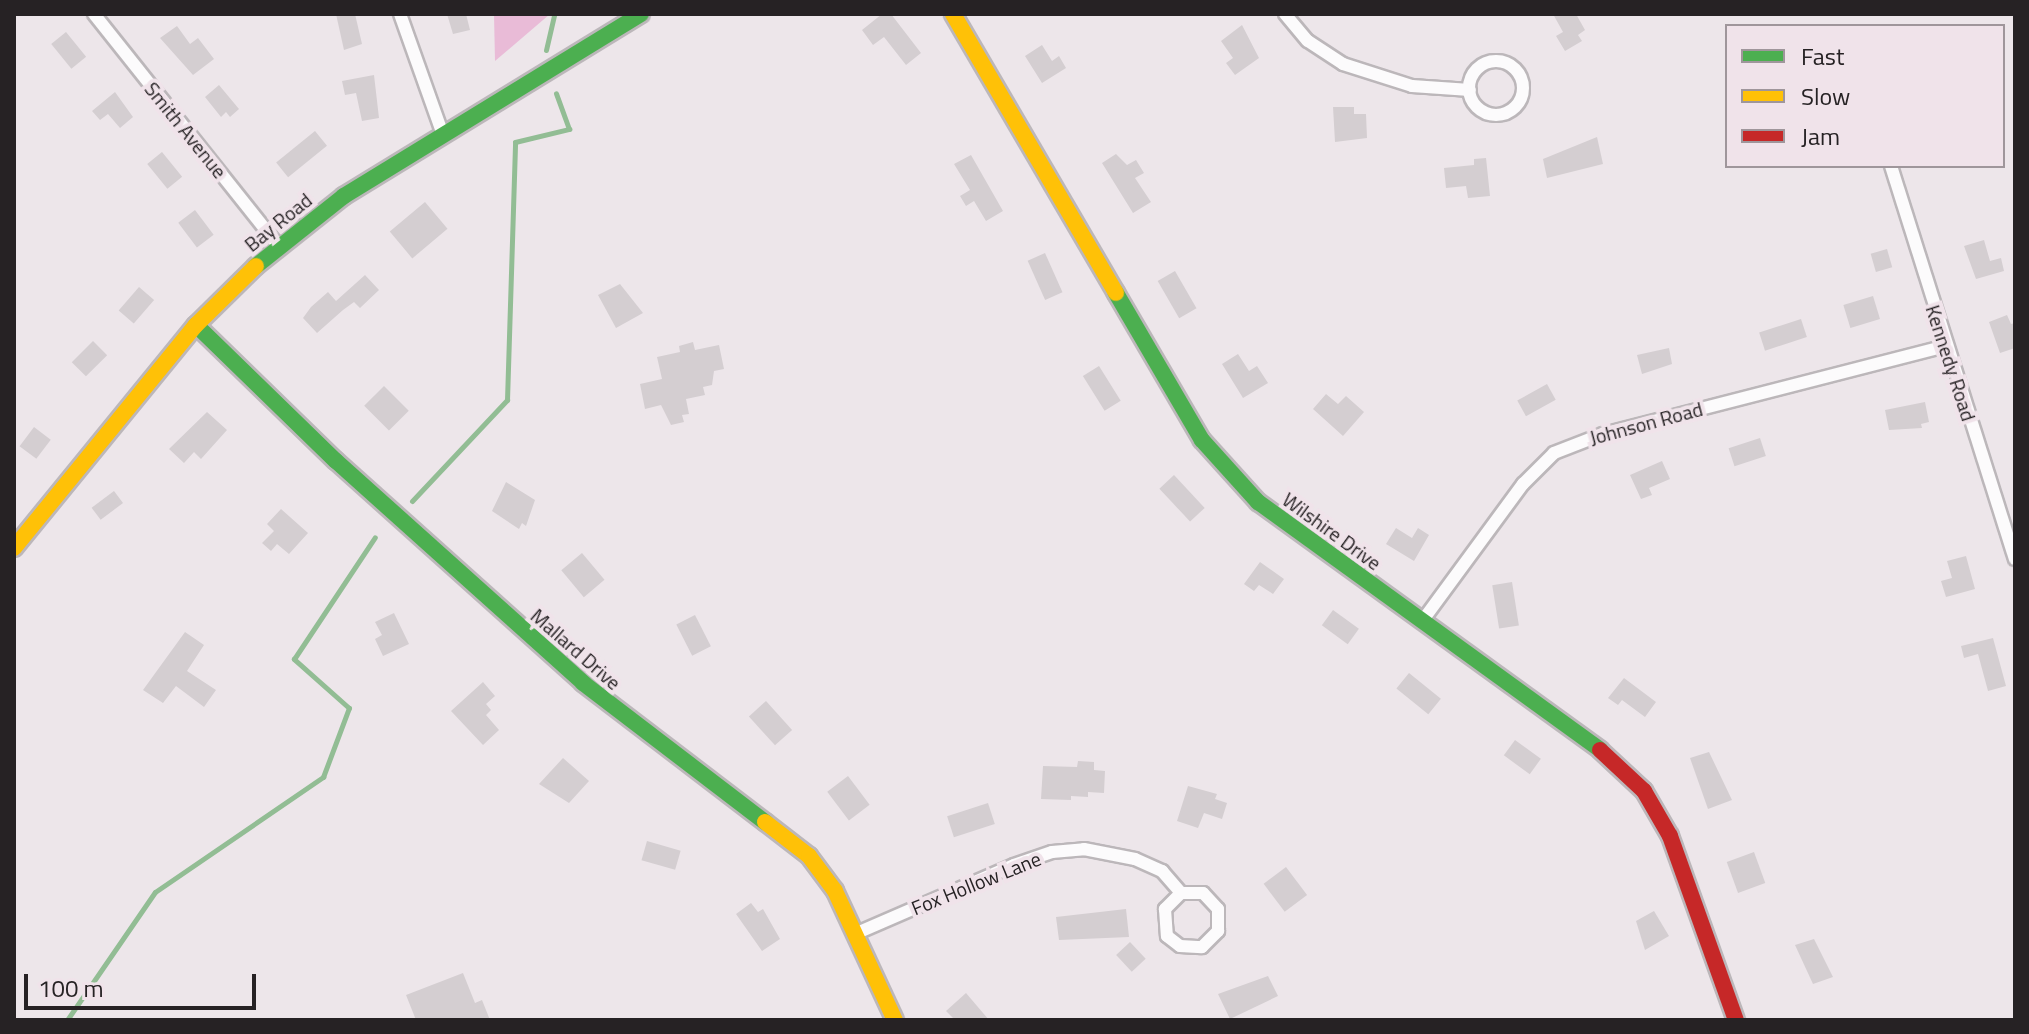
<!DOCTYPE html>
<html>
<head>
<meta charset="utf-8">
<style>
	body { margin:0 }
	#map { position:relative; width:2029px; height:1034px; overflow:hidden; background:#ede6ea; font-family:"Titillium Web",sans-serif }
	div>[style] { position:absolute }
	[style*='--x'] { left:calc(var(--x)*1px); top:calc(var(--y)*1px); width:calc(var(--w)*1px); rotate:calc(var(--a)*1deg) }
	.forest>* { inset:0; background:#e9bbd7 }
	.stream>* { height:5px; margin:-2.5px; padding:0 2.5px; transform-origin:2.5px; border-radius:2.5px; background:#92bd94 }
	.building>* { inset:0; background:#d4ced1; transform-origin:0 0 }
	.roads { filter:drop-shadow(2px 0 #bcb7ba) drop-shadow(-2px 0 #bcb7ba) drop-shadow(0 2px #bcb7ba) drop-shadow(0 -2px #bcb7ba) }
	.street>* { height:12px; margin:-6px; padding:0 6px; transform-origin:6px; border-radius:6px; background:#fcfbfc }
	.street>.ring { margin:-6px; padding:0; box-sizing:content-box; background:none; border:12px solid #fcfbfc; border-radius:50% }
	.fast>* { height:16px; margin:-8px; padding:0 8px; transform-origin:8px; border-radius:8px; background:#4caf50 }
	.slow>* { height:16px; margin:-8px; padding:0 8px; transform-origin:8px; border-radius:8px; background:#ffc107 }
	.jam>* { height:16px; margin:-8px; padding:0 8px; transform-origin:8px; border-radius:8px; background:#c62828 }
	span { translate:-50% -50%; white-space:nowrap; text-align:center; line-height:1.15; -webkit-text-stroke:8px #f0e3ea; paint-order:stroke }
	.street-label { font-size:20px; color:#262224 }
	.frame { position:absolute; inset:0; border:16px solid #262224; pointer-events:none }
	.legend { position:absolute; left:1725px; top:24px; width:280px; height:144px; box-sizing:border-box; background:#f0e3ea; border:2px solid #9f969b; margin:0; padding:10px 14px; list-style:none; font-size:24px; color:#262224 }
	.legend li { display:flex; align-items:center; gap:16px; height:40px }
	.legend b { width:40px; border:2px solid #9f969b }
	.scale { position:absolute; left:24px; top:974px; width:232px; height:36px; box-sizing:border-box; border:4px solid #262224; border-top:0; padding-left:10px; font-size:24px; line-height:28px; white-space:nowrap; color:#262224; -webkit-text-stroke:6px #f0e3ea; paint-order:stroke }
</style>
</head>
<body>
<div id="map">
	<div class="forest">
		<div style="clip-path:polygon(494px 14px,550px 14px,495px 61px)"></div>
	</div>
	<div class="stream">
		<div style="--x:546;--y:50;--w:37;--a:-77"></div>
		<div style="--x:412;--y:501;--w:139;--a:-46.8"></div>
		<div style="--x:507;--y:400;--w:258;--a:-88.2"></div>
		<div style="--x:515;--y:142;--w:56;--a:-13.5"></div>
		<div style="--x:569;--y:129;--w:38;--a:-110"></div>
		<div style="--x:67;--y:1020;--w:155;--a:-55.5"></div>
		<div style="--x:155;--y:892;--w:204;--a:-34.4"></div>
		<div style="--x:323;--y:777;--w:74;--a:-69.4"></div>
		<div style="--x:349;--y:708;--w:74;--a:-138.3"></div>
		<div style="--x:294;--y:659;--w:146;--a:-56.4"></div>
	</div>
	<div class="building">
		<div style="clip-path:polygon(336px 14px,355px 14px,362px 44px,344px 50px)"></div>
		<div style="clip-path:polygon(447px 14px,466px 14px,470px 30px,453px 34px)"></div>
		<div style="clip-path:polygon(882px 14px,891px 14px,921px 53px,906px 65px,884px 37px,873px 45px,862px 30px)"></div>
		<div style="clip-path:polygon(1553px 14px,1576px 14px,1585px 30px,1578px 35px,1582px 41px,1565px 51px,1556px 36px,1563px 32px)"></div>
		<div style="clip-path:polygon(1242px 25px,1259px 58px,1235px 75px,1226px 63px,1233px 58px,1221px 41px)"></div>
		<div style="clip-path:polygon(177px 26px,190px 44px,198px 38px,214px 59px,193px 75px,160px 38px)"></div>
		<div style="left:66px;top:32px;width:32px;height:19px;rotate:51deg"></div>
		<div style="clip-path:polygon(1042px 45px,1052px 61px,1059px 56px,1066px 68px,1042px 83px,1025px 56px)"></div>
		<div style="clip-path:polygon(374px 75px,379px 118px,362px 121px,356px 93px,345px 95px,342px 81px)"></div>
		<div style="clip-path:polygon(219px 85px,239px 109px,230px 117px,226px 112px,221px 117px,205px 97px)"></div>
		<div style="clip-path:polygon(115px 92px,133px 117px,120px 128px,108px 114px,100px 120px,92px 111px)"></div>
		<div style="clip-path:polygon(1333px 107px,1354px 107px,1354px 114px,1366px 114px,1367px 138px,1335px 142px)"></div>
		<div style="left:315px;top:131px;width:19px;height:50px;rotate:51deg"></div>
		<div style="clip-path:polygon(1597px 137px,1603px 164px,1547px 178px,1543px 159px)"></div>
		<div style="left:162px;top:152px;width:32px;height:19px;rotate:51deg"></div>
		<div style="clip-path:polygon(1116px 154px,1127px 165px,1136px 160px,1144px 173px,1135px 178px,1151px 202px,1133px 213px,1102px 163px)"></div>
		<div style="clip-path:polygon(971px 155px,1003px 211px,986px 221px,974px 201px,966px 206px,960px 196px,970px 190px,954px 164px)"></div>
		<div style="clip-path:polygon(1486px 158px,1490px 196px,1468px 198px,1466px 186px,1446px 188px,1444px 168px,1474px 165px,1474px 159px)"></div>
		<div style="left:425px;top:202px;width:35px;height:46px;rotate:50deg"></div>
		<div style="left:195px;top:210px;width:31px;height:21px;rotate:53deg"></div>
		<div style="clip-path:polygon(1984px 240px,1990px 261px,2001px 258px,2004px 271px,1976px 279px,1964px 246px)"></div>
		<div style="left:1887px;top:249px;width:19px;height:17px;rotate:74deg"></div>
		<div style="left:1045px;top:253px;width:43px;height:19px;rotate:66deg"></div>
		<div style="left:1175px;top:271px;width:43px;height:20px;rotate:60deg"></div>
		<div style="clip-path:polygon(365px 275px,379px 290px,360px 308px,354px 302px,343px 310px,317px 333px,303px 318px,311px 307px,328px 292px,336px 301px)"></div>
		<div style="clip-path:polygon(620px 284px,643px 313px,616px 328px,598px 295px)"></div>
		<div style="left:139px;top:287px;width:20px;height:31px;rotate:41deg"></div>
		<div style="left:1873px;top:296px;width:24px;height:31px;rotate:73deg"></div>
		<div style="clip-path:polygon(2007px 315px,2011px 324px,2015px 323px,2015px 348px,2000px 353px,1989px 322px)"></div>
		<div style="left:1801px;top:319px;width:19px;height:44px;rotate:72deg"></div>
		<div style="left:93px;top:341px;width:20px;height:30px;rotate:45deg"></div>
		<div style="clip-path:polygon(693px 342px,695px 350px,719px 345px,724px 369px,714px 371px,712px 385px,703px 387px,705px 395px,686px 399px,689px 414px,682px 415px,684px 422px,671px 425px,661px 405px,645px 409px,640px 384px,662px 379px,657px 357px,680px 352px,679px 346px)"></div>
		<div style="clip-path:polygon(1669px 348px,1672px 364px,1642px 374px,1637px 355px)"></div>
		<div style="clip-path:polygon(1238px 354px,1249px 371px,1257px 366px,1268px 383px,1243px 398px,1222px 364px)"></div>
		<div style="left:1099px;top:366px;width:41px;height:19px;rotate:58deg"></div>
		<div style="left:1547px;top:384px;width:18px;height:34px;rotate:61deg"></div>
		<div style="left:384px;top:386px;width:35px;height:28px;rotate:45deg"></div>
		<div style="clip-path:polygon(1326px 394px,1338px 404px,1346px 396px,1364px 412px,1343px 436px,1313px 409px)"></div>
		<div style="clip-path:polygon(1925px 402px,1929px 422px,1921px 424px,1922px 428px,1889px 430px,1885px 410px)"></div>
		<div style="clip-path:polygon(207px 412px,227px 430px,201px 459px,194px 452px,184px 463px,169px 449px)"></div>
		<div style="left:34px;top:427px;width:21px;height:24px;rotate:37deg"></div>
		<div style="left:1760px;top:438px;width:19px;height:33px;rotate:72deg"></div>
		<div style="clip-path:polygon(1662px 461px,1670px 479px,1649px 488px,1652px 495px,1641px 499px,1630px 475px)"></div>
		<div style="left:1174px;top:475px;width:45px;height:20px;rotate:47deg"></div>
		<div style="clip-path:polygon(506px 482px,535px 500px,526px 526px,522px 523px,519px 529px,492px 511px)"></div>
		<div style="left:114px;top:491px;width:15px;height:28px;rotate:53deg"></div>
		<div style="clip-path:polygon(281px 509px,308px 533px,289px 554px,277px 544px,271px 551px,262px 543px,274px 531px,267px 524px)"></div>
		<div style="clip-path:polygon(1396px 528px,1412px 538px,1418px 528px,1429px 535px,1414px 561px,1386px 544px)"></div>
		<div style="left:582px;top:553px;width:35px;height:27px;rotate:50deg"></div>
		<div style="clip-path:polygon(1966px 556px,1975px 589px,1946px 597px,1941px 581px,1952px 578px,1947px 561px)"></div>
		<div style="clip-path:polygon(1260px 562px,1284px 579px,1273px 594px,1259px 585px,1254px 591px,1244px 584px)"></div>
		<div style="left:1512px;top:582px;width:44px;height:20px;rotate:81deg"></div>
		<div style="left:1333px;top:610px;width:32px;height:19px;rotate:36deg"></div>
		<div style="clip-path:polygon(394px 613px,409px 644px,383px 656px,375px 639px,382px 635px,375px 622px)"></div>
		<div style="left:695px;top:615px;width:35px;height:21px;rotate:63deg"></div>
		<div style="clip-path:polygon(185px 632px,204px 645px,187px 671px,216px 690px,204px 707px,176px 686px,163px 703px,143px 690px)"></div>
		<div style="clip-path:polygon(1993px 638px,2006px 686px,1988px 691px,1978px 654px,1964px 658px,1961px 646px)"></div>
		<div style="left:1409px;top:673px;width:41px;height:20px;rotate:39deg"></div>
		<div style="clip-path:polygon(1624px 678px,1656px 702px,1645px 717px,1622px 700px,1618px 705px,1608px 698px)"></div>
		<div style="clip-path:polygon(483px 682px,495px 696px,486px 704px,491px 710px,486px 715px,499px 730px,483px 745px,451px 711px)"></div>
		<div style="left:766px;top:701px;width:39px;height:23px;rotate:48deg"></div>
		<div style="left:1515px;top:740px;width:32px;height:19px;rotate:36deg"></div>
		<div style="clip-path:polygon(1709px 752px,1732px 800px,1708px 809px,1690px 758px)"></div>
		<div style="clip-path:polygon(563px 758px,589px 781px,569px 803px,539px 784px)"></div>
		<div style="clip-path:polygon(1078px 761px,1094px 762px,1094px 770px,1105px 771px,1104px 793px,1088px 792px,1088px 797px,1071px 796px,1071px 800px,1041px 799px,1043px 766px,1077px 767px)"></div>
		<div style="left:848px;top:776px;width:36px;height:26px;rotate:53deg"></div>
		<div style="clip-path:polygon(1188px 786px,1217px 794px,1215px 799px,1227px 803px,1222px 819px,1204px 813px,1198px 828px,1177px 821px)"></div>
		<div style="left:988px;top:803px;width:22px;height:43px;rotate:72deg"></div>
		<div style="left:647px;top:841px;width:35px;height:20px;rotate:16deg"></div>
		<div style="left:1754px;top:852px;width:33px;height:29px;rotate:70deg"></div>
		<div style="left:1286px;top:867px;width:35px;height:28px;rotate:53deg"></div>
		<div style="clip-path:polygon(751px 903px,758px 912px,763px 909px,780px 939px,762px 951px,736px 914px)"></div>
		<div style="clip-path:polygon(1126px 909px,1129px 937px,1059px 940px,1056px 917px)"></div>
		<div style="clip-path:polygon(1654px 911px,1669px 936px,1645px 950px,1636px 921px)"></div>
		<div style="clip-path:polygon(1814px 939px,1833px 977px,1813px 984px,1795px 945px)"></div>
		<div style="left:1130px;top:942px;width:23px;height:19px;rotate:47deg"></div>
		<div style="clip-path:polygon(463px 973px,475px 1003px,482px 1000px,490px 1020px,416px 1020px,406px 995px)"></div>
		<div style="clip-path:polygon(1268px 976px,1278px 996px,1230px 1019px,1218px 994px)"></div>
		<div style="clip-path:polygon(966px 993px,989px 1020px,955px 1020px,946px 1011px)"></div>
	</div>
	<div class="roads">
		<div class="street">
			<div style="--x:94;--y:14;--w:295;--a:51.5"></div>
			<div style="--x:400;--y:14;--w:128;--a:70.4"></div>
			<div style="--x:1285;--y:14;--w:35;--a:50"></div>
			<div style="--x:1308;--y:41;--w:42;--a:33.3"></div>
			<div style="--x:1343;--y:64;--w:72;--a:17.7"></div>
			<div style="--x:1412;--y:86;--w:58;--a:3.9"></div>
			<div class="ring" style="left:1469px;top:61px;width:42px;height:42px"></div>
			<div style="--x:1891;--y:166;--w:412;--a:72.5"></div>
			<div style="--x:1423;--y:620;--w:169;--a:-53.7"></div>
			<div style="--x:1523;--y:484;--w:44;--a:-45"></div>
			<div style="--x:1554;--y:453;--w:53;--a:-21.2"></div>
			<div style="--x:1603;--y:434;--w:353;--a:-14.4"></div>
			<div style="--x:857;--y:933;--w:171;--a:-23.4"></div>
			<div style="--x:1014;--y:865;--w:40;--a:-18.9"></div>
			<div style="--x:1052;--y:852;--w:32;--a:-5"></div>
			<div style="--x:1084;--y:849;--w:52;--a:11.1"></div>
			<div style="--x:1135;--y:859;--w:30;--a:24"></div>
			<div style="--x:1162;--y:871;--w:29;--a:49"></div>
			<div style="--x:1181;--y:893;--w:23;--a:135"></div>
			<div style="--x:1165;--y:909;--w:27;--a:86"></div>
			<div style="--x:1167;--y:936;--w:16;--a:38"></div>
			<div style="--x:1180;--y:946;--w:22;--a:3"></div>
			<div style="--x:1202;--y:947;--w:23;--a:-45"></div>
			<div style="--x:1218;--y:931;--w:22;--a:-90"></div>
			<div style="--x:1218;--y:909;--w:22;--a:-133"></div>
			<div style="--x:1203;--y:893;--w:22;--a:180"></div>
		</div>
		<div class="fast">
			<div style="--x:256;--y:266;--w:112;--a:-38.5"></div>
			<div style="--x:344;--y:196;--w:348;--a:-31.5"></div>
			<div style="--x:1116;--y:293;--w:170;--a:59.7"></div>
			<div style="--x:1202;--y:440;--w:84;--a:47.9"></div>
			<div style="--x:1258;--y:502;--w:422;--a:35.9"></div>
			<div style="--x:196;--y:325;--w:195;--a:44.2"></div>
			<div style="--x:336;--y:461;--w:332;--a:41.9"></div>
			<div style="--x:583;--y:683;--w:229;--a:37.4"></div>
		</div>
		<div class="slow">
			<div style="--x:953;--y:14;--w:323;--a:59.7"></div>
			<div style="--x:14;--y:548;--w:288;--a:-50.8"></div>
			<div style="--x:196;--y:325;--w:84;--a:-44.5"></div>
			<div style="--x:765;--y:822;--w:56;--a:37.7"></div>
			<div style="--x:809;--y:856;--w:44;--a:53.4"></div>
			<div style="--x:835;--y:891;--w:142;--a:65.1"></div>
		</div>
		<div class="jam">
			<div style="--x:1600;--y:750;--w:60;--a:43"></div>
			<div style="--x:1644;--y:791;--w:52;--a:60"></div>
			<div style="--x:1670;--y:836;--w:195;--a:70.3"></div>
		</div>
	</div>
	<div class="street-label">
		<span style="left:186px;top:130px;rotate:51deg">Smith Avenue</span>
		<span style="left:278px;top:222px;rotate:-39deg">Bay Road</span>
		<span style="left:1951px;top:363px;rotate:72deg">Kennedy Road</span>
		<span style="left:1646px;top:423px;rotate:-15deg">Johnson Road</span>
		<span style="left:1332px;top:531px;rotate:36deg">Wilshire Drive</span>
		<span style="left:576px;top:649px;rotate:41deg">Mallard Drive</span>
		<span style="left:976px;top:883px;rotate:-22deg">Fox Hollow Lane</span>
	</div>
	<div class="frame"></div>
	<ul class="legend">
	<li><b style="height:10px;background:#4caf50"></b>Fast</li>
	<li><b style="height:10px;background:#ffc107"></b>Slow</li>
	<li><b style="height:10px;background:#c62828"></b>Jam</li>
	</ul>
	<div class="scale">100 m</div>
</div>
</body>
</html>
